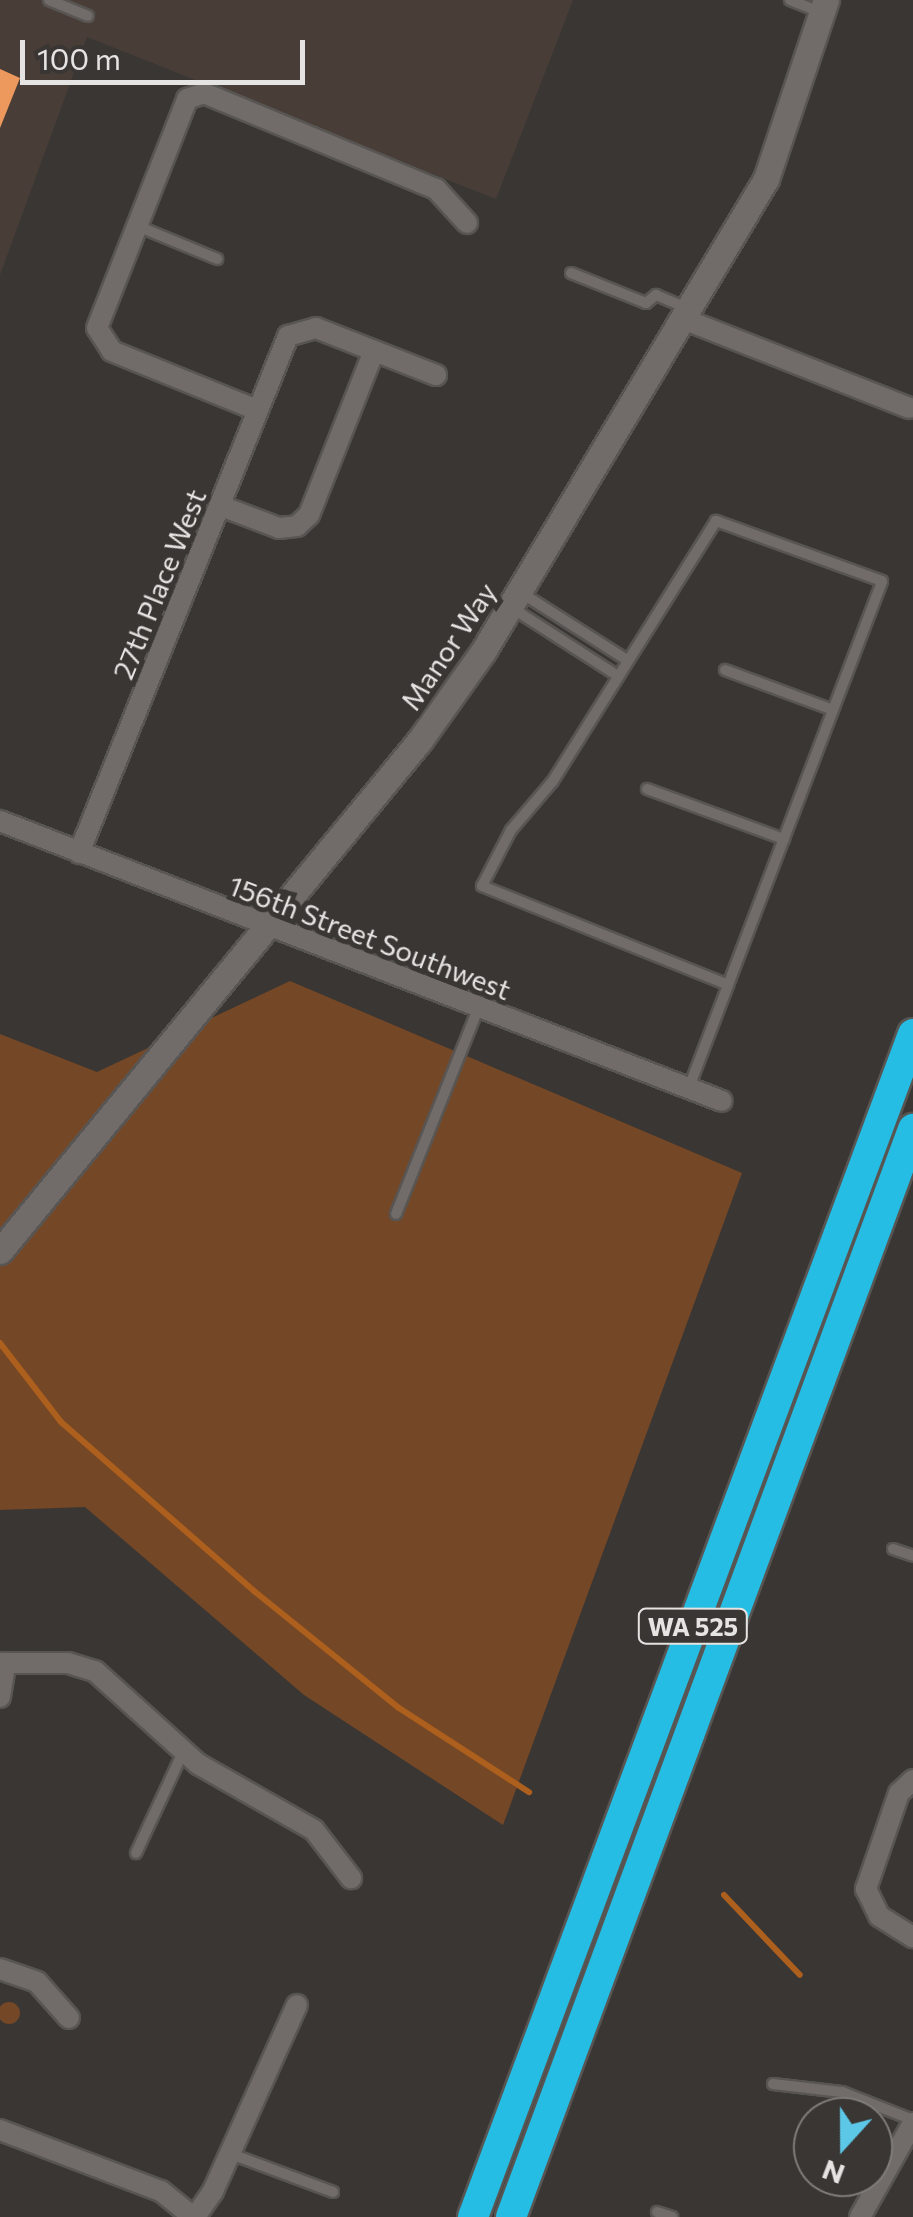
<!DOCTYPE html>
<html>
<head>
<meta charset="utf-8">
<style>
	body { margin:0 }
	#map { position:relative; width:913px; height:2217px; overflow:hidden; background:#3a3633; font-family:Commissioner,sans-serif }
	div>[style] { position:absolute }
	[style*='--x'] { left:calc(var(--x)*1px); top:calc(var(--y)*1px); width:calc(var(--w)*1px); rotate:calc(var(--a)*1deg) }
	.built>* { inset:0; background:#483e37 }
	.green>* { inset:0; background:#744726 }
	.round { border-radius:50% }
	.stream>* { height:6px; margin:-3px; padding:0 3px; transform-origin:3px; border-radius:3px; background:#ad5f1d }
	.building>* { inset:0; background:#ed995d }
	.roads { filter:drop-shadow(2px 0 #585553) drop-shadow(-2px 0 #585553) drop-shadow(0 2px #585553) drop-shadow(0 -2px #585553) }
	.lane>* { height:10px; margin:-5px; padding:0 5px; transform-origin:5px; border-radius:5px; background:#716c69 }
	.street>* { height:20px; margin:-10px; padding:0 10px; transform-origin:10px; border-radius:10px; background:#716c69 }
	.secondary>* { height:25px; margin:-12.5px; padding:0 12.5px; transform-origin:12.5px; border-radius:12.5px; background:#716c69 }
	.highway>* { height:30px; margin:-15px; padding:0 15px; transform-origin:15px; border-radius:15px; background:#25bde3 }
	span { translate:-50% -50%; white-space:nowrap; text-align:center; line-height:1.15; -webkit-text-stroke:10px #3a3633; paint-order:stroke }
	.shield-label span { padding:2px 8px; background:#3a3633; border:2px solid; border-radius:8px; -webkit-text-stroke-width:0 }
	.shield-label { font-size:25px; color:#e6e4e2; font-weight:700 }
	.street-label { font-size:28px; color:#e6e4e2 }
	.north { position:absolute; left:793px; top:2097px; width:100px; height:100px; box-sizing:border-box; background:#3a3633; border:2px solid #7f7c79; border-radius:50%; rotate:201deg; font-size:28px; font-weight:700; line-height:40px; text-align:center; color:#e6e4e2 }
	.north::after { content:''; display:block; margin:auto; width:35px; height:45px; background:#5cc7e7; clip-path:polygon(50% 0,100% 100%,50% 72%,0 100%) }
	.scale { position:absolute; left:20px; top:40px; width:285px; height:45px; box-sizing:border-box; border:5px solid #e6e4e2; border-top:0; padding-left:12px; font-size:30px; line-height:35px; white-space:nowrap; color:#e6e4e2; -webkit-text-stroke:8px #3a3633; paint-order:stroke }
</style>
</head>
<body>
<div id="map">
	<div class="built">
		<div style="clip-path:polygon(0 0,573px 0,496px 199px,87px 37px,0 275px)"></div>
	</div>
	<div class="green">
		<div style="clip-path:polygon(290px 981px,742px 1173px,503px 1825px,304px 1695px,85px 1507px,0 1510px,0 1034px,97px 1072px)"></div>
		<div class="round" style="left:-2px;top:2002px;width:22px;height:22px"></div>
	</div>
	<div class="stream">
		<div style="--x:0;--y:1343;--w:100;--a:52.3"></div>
		<div style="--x:61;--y:1422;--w:257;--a:41.2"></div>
		<div style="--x:254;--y:1591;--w:186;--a:38.9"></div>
		<div style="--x:399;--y:1708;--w:155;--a:32.9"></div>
		<div style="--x:724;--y:1895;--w:110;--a:46.5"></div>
	</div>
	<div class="building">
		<div style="clip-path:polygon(0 69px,20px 78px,0 128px)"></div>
	</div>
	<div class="roads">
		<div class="lane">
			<div style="--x:49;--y:0;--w:42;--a:22.3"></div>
			<div style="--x:790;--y:0;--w:35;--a:22"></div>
			<div style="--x:135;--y:225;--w:89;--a:22.5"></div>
			<div style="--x:571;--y:273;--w:81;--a:21.8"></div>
			<div style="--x:646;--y:303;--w:13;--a:-39"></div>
			<div style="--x:656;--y:295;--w:33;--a:23"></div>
			<div style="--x:520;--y:592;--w:123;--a:32.4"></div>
			<div style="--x:512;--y:608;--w:122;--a:32.7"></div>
			<div style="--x:725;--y:670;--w:115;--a:20.3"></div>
			<div style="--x:647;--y:789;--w:146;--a:20.1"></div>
			<div style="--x:688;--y:1090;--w:112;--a:-69.1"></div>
			<div style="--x:728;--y:985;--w:432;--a:-69.1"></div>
			<div style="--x:882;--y:581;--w:177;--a:-160.1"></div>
			<div style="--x:716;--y:521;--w:308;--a:122.1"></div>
			<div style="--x:552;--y:782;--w:63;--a:130.5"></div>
			<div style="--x:511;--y:830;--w:63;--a:117.4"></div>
			<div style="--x:482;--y:886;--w:265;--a:21.9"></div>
			<div style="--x:396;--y:1214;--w:221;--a:-68.2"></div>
			<div style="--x:893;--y:1549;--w:21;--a:19"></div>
			<div style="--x:136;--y:1853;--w:111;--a:-65"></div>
			<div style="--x:773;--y:2084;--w:69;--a:6.6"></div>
			<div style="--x:842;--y:2092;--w:76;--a:21.5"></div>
			<div style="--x:231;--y:2154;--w:109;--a:20.4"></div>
			<div style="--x:657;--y:2212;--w:16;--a:18"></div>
		</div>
		<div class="street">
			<div style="--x:686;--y:320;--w:240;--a:21.5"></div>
			<div style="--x:257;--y:410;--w:157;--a:-157.9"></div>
			<div style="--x:112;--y:351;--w:27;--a:-123"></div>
			<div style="--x:97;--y:328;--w:246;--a:-68.5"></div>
			<div style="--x:187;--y:99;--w:18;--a:-19"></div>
			<div style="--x:204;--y:93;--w:251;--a:22.5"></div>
			<div style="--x:436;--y:189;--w:46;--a:47.6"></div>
			<div style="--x:221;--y:506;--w:62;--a:20.8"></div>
			<div style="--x:279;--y:528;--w:18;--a:-6"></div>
			<div style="--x:297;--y:526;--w:16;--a:-43"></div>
			<div style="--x:309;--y:515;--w:176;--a:-68.4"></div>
			<div style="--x:0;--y:821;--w:774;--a:21.2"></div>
			<div style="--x:79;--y:853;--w:558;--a:-67.99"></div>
			<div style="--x:288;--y:336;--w:29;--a:-16"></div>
			<div style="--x:316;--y:328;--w:129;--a:21.4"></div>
			<div style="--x:0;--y:1663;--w:68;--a:0"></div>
			<div style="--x:68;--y:1663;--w:28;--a:17"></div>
			<div style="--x:95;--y:1671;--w:139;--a:42.1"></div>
			<div style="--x:198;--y:1764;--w:133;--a:29.6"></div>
			<div style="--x:314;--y:1830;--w:61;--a:52.4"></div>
			<div style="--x:0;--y:1697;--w:32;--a:-81"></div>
			<div style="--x:913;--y:1780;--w:19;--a:137"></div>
			<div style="--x:899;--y:1793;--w:102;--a:109"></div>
			<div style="--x:866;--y:1889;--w:30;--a:64"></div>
			<div style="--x:879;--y:1916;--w:40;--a:32"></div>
			<div style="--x:0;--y:1969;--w:39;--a:19"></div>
			<div style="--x:37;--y:1982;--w:48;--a:48.4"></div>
			<div style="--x:0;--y:2130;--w:172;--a:20.8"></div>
			<div style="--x:161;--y:2191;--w:41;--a:39.1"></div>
			<div style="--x:195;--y:2217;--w:32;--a:-55"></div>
			<div style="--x:213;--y:2191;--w:204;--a:-65.7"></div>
			<div style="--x:860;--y:2217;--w:108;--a:-60.6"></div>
		</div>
		<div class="secondary">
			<div style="--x:0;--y:1251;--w:661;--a:-50.58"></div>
			<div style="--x:420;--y:740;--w:110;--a:-54.6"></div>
			<div style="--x:484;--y:650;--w:549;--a:-59.09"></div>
			<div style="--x:766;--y:179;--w:189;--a:-71.5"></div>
		</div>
		<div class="highway">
			<div style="--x:473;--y:2217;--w:1262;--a:-69.6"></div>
			<div style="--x:511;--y:2217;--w:1160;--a:-69.72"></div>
		</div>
	</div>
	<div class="shield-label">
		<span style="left:693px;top:1626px">WA 525</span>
	</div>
	<div class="street-label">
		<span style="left:159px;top:584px;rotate:-68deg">27th Place West</span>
		<span style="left:448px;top:646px;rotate:-56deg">Manor Way</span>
		<span style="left:370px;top:937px;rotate:21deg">156th Street Southwest</span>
	</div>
	<div class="north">N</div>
	<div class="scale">100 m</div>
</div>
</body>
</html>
